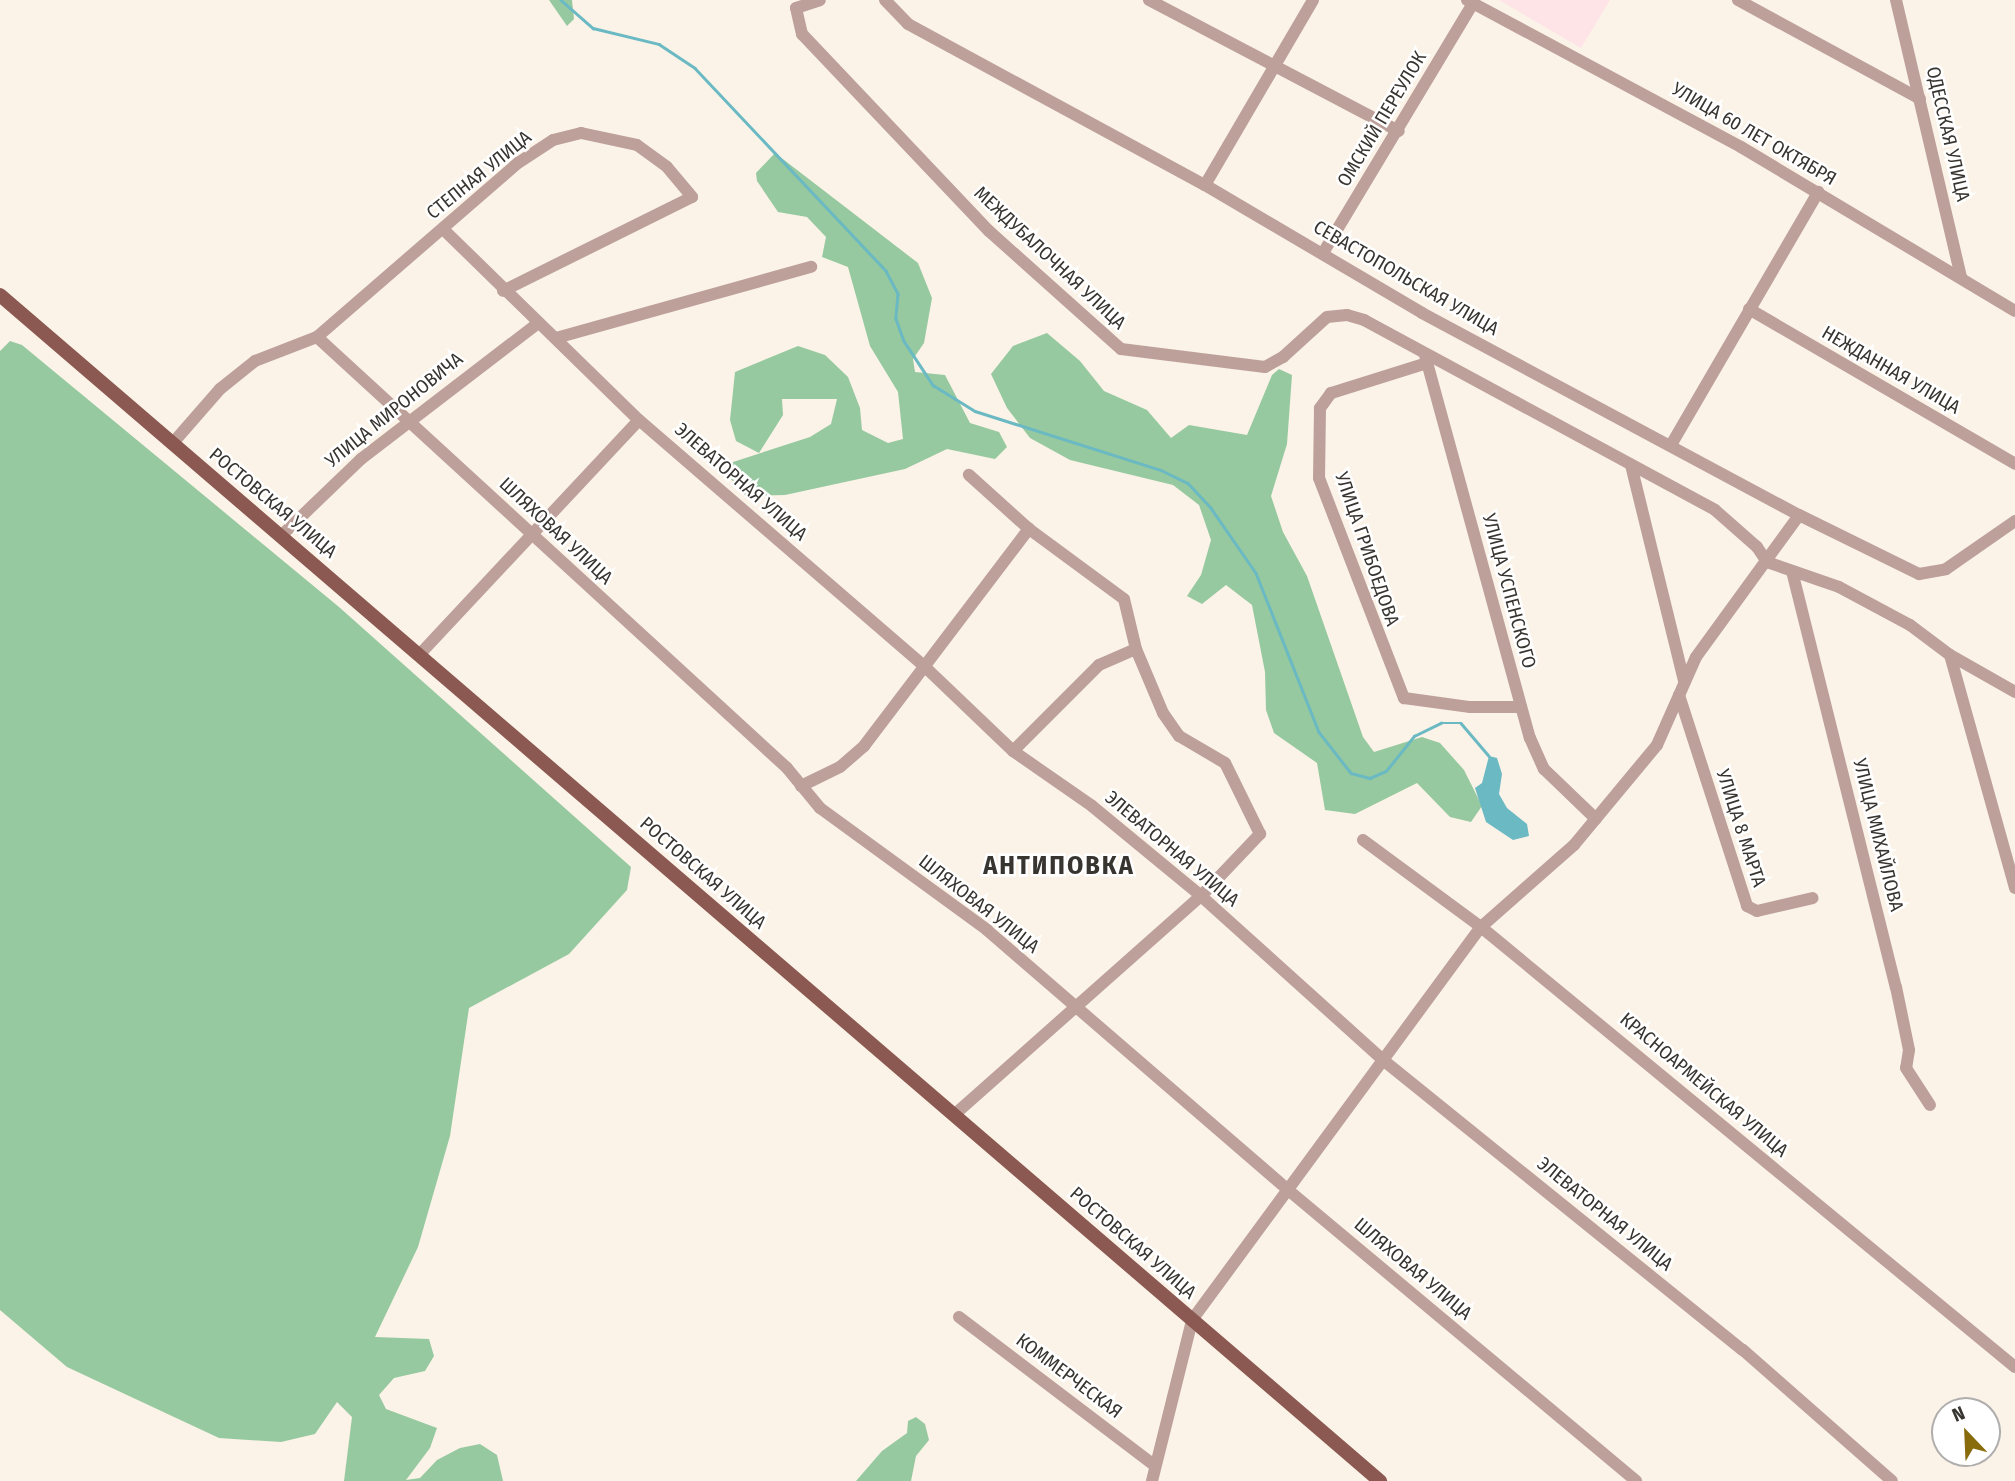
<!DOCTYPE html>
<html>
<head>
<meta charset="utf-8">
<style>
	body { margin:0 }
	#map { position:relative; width:2015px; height:1481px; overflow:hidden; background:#fbf3e8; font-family:"Fira Sans Condensed",sans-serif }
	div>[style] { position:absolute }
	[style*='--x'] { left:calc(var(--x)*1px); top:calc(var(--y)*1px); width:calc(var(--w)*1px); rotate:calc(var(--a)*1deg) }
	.education>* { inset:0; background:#fee3e7 }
	.forest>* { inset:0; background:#96c99f }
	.water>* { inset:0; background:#6ab9c3 }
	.stream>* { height:2.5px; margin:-1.25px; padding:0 1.25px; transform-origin:1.25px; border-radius:1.25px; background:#6ab9c3 }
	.minor>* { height:12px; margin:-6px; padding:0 6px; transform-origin:6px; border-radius:6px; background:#bda09a }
	.major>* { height:14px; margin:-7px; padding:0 7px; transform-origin:7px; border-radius:7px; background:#8b5951 }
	span { translate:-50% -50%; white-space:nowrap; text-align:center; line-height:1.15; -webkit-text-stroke:5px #fff; paint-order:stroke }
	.street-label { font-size:19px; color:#383531 }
	.district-label { font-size:26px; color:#383531; font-weight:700; letter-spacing:2px }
	.north { position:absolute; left:1931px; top:1397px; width:70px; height:70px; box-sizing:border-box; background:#fff; border:2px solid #afaead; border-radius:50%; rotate:337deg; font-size:19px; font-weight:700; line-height:28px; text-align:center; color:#383531 }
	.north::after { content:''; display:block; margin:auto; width:24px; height:32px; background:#886c0b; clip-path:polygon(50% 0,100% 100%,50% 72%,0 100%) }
</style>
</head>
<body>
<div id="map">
	<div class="education">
		<div style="clip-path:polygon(1499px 0,1610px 0,1581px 48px)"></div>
	</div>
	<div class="forest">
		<div style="clip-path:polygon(549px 0,572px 0,574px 19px,567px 26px)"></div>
		<div style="clip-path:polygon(775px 153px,918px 263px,932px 298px,924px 343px,913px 359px,915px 372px,945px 375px,970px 423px,999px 432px,1007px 447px,995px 459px,947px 449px,905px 469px,785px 495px,746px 496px,731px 479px,730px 463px,810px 437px,831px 424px,837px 399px,782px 399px,783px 415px,759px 453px,736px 441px,730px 420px,735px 372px,798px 346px,825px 355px,848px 377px,860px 408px,862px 430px,888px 443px,903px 439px,898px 392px,870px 346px,848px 267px,822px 257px,826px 237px,807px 217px,778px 212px,757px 181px,756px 173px)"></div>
		<div style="clip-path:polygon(1047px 333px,1080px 361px,1104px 391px,1147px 410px,1171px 438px,1189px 425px,1247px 435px,1272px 375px,1279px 369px,1292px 375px,1287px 444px,1271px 496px,1283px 532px,1307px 576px,1363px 737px,1374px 752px,1422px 737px,1440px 743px,1464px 770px,1482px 806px,1471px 822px,1450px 817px,1417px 783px,1355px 814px,1325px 810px,1317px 763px,1274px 733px,1266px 710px,1265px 672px,1252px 605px,1226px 585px,1202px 604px,1187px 596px,1201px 575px,1211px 540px,1199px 505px,1173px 485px,1070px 460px,1030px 438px,1007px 408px,991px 374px,1013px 346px)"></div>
		<div style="clip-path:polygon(10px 341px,22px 345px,339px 607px,631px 867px,627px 890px,569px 954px,469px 1008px,450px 1136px,418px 1247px,375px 1337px,429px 1339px,434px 1356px,425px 1371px,394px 1378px,379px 1395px,386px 1409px,437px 1428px,430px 1448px,406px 1480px,420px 1478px,437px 1460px,460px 1448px,480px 1444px,497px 1455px,503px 1481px,344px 1481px,352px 1417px,337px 1402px,315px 1434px,281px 1442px,219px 1438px,67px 1367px,0 1310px,0 351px)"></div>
		<div style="clip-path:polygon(916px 1417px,925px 1424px,929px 1440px,916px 1456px,911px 1481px,856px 1481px,882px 1451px,907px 1433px,908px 1421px)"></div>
	</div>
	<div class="water">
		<div style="clip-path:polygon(1489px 756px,1497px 758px,1502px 774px,1499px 794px,1507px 808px,1527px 824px,1529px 836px,1513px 840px,1486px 822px,1475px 788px,1482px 783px)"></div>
	</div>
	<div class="stream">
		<div style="--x:561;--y:0;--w:43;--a:41.2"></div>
		<div style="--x:593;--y:28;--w:68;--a:13.6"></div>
		<div style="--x:659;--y:44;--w:43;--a:33.7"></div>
		<div style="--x:695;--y:68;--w:279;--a:46.7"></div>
		<div style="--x:886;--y:271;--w:26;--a:62"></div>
		<div style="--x:898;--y:294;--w:25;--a:95"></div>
		<div style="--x:896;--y:319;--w:23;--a:70"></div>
		<div style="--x:904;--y:341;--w:53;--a:56.6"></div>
		<div style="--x:933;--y:385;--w:49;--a:31.8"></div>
		<div style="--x:975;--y:411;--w:195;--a:17.6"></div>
		<div style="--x:1161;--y:470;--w:30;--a:26"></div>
		<div style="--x:1188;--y:483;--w:34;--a:47"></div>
		<div style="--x:1211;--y:508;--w:79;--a:55.3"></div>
		<div style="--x:1256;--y:573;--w:171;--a:68.4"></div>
		<div style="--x:1319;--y:732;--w:52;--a:52"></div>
		<div style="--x:1351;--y:773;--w:20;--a:15"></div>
		<div style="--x:1370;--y:778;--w:17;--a:-24"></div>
		<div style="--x:1386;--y:771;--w:45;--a:-51.3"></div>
		<div style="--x:1414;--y:736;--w:30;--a:-26"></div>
		<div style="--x:1441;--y:723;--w:20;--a:0"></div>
		<div style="--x:1461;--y:723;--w:43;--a:49.7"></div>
	</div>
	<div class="minor">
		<div style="--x:885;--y:0;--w:33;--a:46"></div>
		<div style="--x:908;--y:24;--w:338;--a:28.5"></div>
		<div style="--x:1205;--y:185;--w:252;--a:30.5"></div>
		<div style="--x:1422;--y:313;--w:428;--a:28.2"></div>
		<div style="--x:1799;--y:515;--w:134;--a:26.2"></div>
		<div style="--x:1919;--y:574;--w:27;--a:-10"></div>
		<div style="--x:1946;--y:569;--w:84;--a:-34.8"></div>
		<div style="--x:1149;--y:0;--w:282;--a:27.7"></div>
		<div style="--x:1467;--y:0;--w:311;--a:28.2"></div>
		<div style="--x:1741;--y:147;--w:319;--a:30.9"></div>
		<div style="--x:1738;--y:0;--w:207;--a:28.5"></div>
		<div style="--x:1896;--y:0;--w:285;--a:76.8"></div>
		<div style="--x:796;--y:8;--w:27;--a:77"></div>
		<div style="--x:802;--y:34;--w:272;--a:46.5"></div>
		<div style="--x:989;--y:231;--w:177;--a:41.8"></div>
		<div style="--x:1121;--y:349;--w:145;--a:7.1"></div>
		<div style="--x:1265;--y:367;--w:21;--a:-29"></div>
		<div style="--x:1283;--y:357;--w:59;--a:-42.3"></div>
		<div style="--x:1327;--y:317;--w:20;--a:-6"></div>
		<div style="--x:1347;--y:315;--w:18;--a:16"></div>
		<div style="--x:1364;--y:320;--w:399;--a:28.4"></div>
		<div style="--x:1715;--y:510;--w:56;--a:41.4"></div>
		<div style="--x:1757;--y:547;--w:18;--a:56"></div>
		<div style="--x:1767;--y:562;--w:76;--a:19.1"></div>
		<div style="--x:1839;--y:587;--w:81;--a:28.2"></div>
		<div style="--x:1910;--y:625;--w:50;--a:36.9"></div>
		<div style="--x:1950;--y:655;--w:242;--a:74.4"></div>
		<div style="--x:796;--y:8;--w:25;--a:-18"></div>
		<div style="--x:1205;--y:185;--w:214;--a:-59.7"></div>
		<div style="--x:443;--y:229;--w:274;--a:44.3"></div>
		<div style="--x:639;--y:420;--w:375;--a:40.8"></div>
		<div style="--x:923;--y:665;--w:124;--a:43.7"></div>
		<div style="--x:1013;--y:751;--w:96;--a:34.8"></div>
		<div style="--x:1092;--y:806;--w:141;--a:39.5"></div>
		<div style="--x:1201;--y:896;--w:245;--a:42"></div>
		<div style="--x:1383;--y:1060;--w:462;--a:38.9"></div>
		<div style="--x:1743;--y:1350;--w:198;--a:41.3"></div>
		<div style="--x:1323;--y:253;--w:292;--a:-59"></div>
		<div style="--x:1749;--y:309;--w:308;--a:30.2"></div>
		<div style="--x:317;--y:337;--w:638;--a:42.52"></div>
		<div style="--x:787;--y:768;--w:52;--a:50.5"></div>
		<div style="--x:820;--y:808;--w:207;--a:36.1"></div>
		<div style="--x:987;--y:930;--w:396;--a:40.8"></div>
		<div style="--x:1287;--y:1189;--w:455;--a:39.9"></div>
		<div style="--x:556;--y:338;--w:265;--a:-15.6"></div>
		<div style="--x:1425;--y:355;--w:397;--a:74.7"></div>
		<div style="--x:1530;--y:738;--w:34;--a:66"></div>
		<div style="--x:1544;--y:769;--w:72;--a:43.9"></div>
		<div style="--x:1427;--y:363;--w:101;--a:162.6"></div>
		<div style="--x:1331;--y:393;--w:19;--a:126"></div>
		<div style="--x:1320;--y:408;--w:70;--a:90.8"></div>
		<div style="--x:1319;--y:478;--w:236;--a:68.9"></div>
		<div style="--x:1404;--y:698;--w:67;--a:7.8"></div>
		<div style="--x:1470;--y:707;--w:51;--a:0"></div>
		<div style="--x:172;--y:444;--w:73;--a:-48.9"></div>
		<div style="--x:220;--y:389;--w:45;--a:-38.7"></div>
		<div style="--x:255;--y:361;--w:66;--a:-21.2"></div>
		<div style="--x:317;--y:337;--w:266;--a:-40.9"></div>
		<div style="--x:518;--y:163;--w:42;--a:-33.3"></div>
		<div style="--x:553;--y:140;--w:29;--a:-14"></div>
		<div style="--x:581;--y:133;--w:57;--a:12.1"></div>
		<div style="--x:637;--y:145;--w:37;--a:36"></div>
		<div style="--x:667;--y:167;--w:39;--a:50"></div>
		<div style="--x:692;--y:197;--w:211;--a:153.6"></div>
		<div style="--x:1671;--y:445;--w:293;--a:-59.8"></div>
		<div style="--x:1631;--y:465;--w:222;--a:76.2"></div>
		<div style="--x:282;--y:535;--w:110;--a:-43.9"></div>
		<div style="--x:361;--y:459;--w:223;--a:-37.5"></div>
		<div style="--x:1792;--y:571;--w:429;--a:76"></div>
		<div style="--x:1896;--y:987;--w:64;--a:78.3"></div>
		<div style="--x:1909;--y:1050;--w:18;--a:99"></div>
		<div style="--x:1906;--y:1068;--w:44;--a:57"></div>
		<div style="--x:420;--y:654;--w:320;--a:-46.9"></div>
		<div style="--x:1950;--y:655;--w:75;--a:29.6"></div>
		<div style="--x:1679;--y:695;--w:222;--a:72.1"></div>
		<div style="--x:1747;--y:906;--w:11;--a:27"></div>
		<div style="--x:1757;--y:911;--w:57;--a:-13.1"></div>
		<div style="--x:1013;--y:751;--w:122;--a:-45"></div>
		<div style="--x:1099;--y:665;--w:40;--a:-23.4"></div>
		<div style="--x:801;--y:786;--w:43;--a:-26"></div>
		<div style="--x:840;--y:767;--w:32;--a:-41"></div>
		<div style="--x:864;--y:746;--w:273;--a:-52.8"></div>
		<div style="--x:1363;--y:840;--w:147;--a:36.4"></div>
		<div style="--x:1481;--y:927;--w:692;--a:39.49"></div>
		<div style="--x:954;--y:1115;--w:330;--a:-41.6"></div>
		<div style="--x:1201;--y:896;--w:86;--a:-46.4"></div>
		<div style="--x:1260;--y:834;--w:79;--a:-116.2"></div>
		<div style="--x:1225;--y:763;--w:53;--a:-149.6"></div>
		<div style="--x:1179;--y:736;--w:28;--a:-125"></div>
		<div style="--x:1163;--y:713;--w:69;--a:-112.9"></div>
		<div style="--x:1136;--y:649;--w:51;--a:-103.5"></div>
		<div style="--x:1124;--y:599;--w:118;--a:-143.6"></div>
		<div style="--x:1029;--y:529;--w:81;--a:-138"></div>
		<div style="--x:959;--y:1317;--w:246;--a:37.2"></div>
		<div style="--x:1152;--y:1481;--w:166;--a:-76"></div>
		<div style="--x:1192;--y:1320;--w:488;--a:-53.7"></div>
		<div style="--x:1481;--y:927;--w:124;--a:-41.4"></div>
		<div style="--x:1574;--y:845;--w:130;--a:-50.3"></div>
		<div style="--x:1657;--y:745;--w:96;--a:-66.1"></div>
		<div style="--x:1696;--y:657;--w:175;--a:-54"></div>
	</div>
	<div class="major">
		<div style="--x:0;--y:295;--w:1820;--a:40.68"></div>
	</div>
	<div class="street-label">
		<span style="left:1382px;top:119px;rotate:-59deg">ОМСКИЙ ПЕРЕУЛОК</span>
		<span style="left:1754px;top:134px;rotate:30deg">УЛИЦА 60 ЛЕТ ОКТЯБРЯ</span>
		<span style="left:1948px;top:134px;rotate:77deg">ОДЕССКАЯ УЛИЦА</span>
		<span style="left:479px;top:175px;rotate:-39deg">СТЕПНАЯ УЛИЦА</span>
		<span style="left:1050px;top:258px;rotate:43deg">МЕЖДУБАЛОЧНАЯ УЛИЦА</span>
		<span style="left:1406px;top:278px;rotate:30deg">СЕВАСТОПОЛЬСКАЯ УЛИЦА</span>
		<span style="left:1891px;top:370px;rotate:30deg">НЕЖДАННАЯ УЛИЦА</span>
		<span style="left:394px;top:410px;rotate:-39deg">УЛИЦА МИРОНОВИЧА</span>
		<span style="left:741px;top:482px;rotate:41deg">ЭЛЕВАТОРНАЯ УЛИЦА</span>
		<span style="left:273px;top:503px;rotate:40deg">РОСТОВСКАЯ УЛИЦА</span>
		<span style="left:556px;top:531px;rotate:43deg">ШЛЯХОВАЯ УЛИЦА</span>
		<span style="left:1367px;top:549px;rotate:71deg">УЛИЦА ГРИБОЕДОВА</span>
		<span style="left:1509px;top:591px;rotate:75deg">УЛИЦА УСПЕНСКОГО</span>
		<span style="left:1741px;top:828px;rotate:72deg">УЛИЦА 8 МАРТА</span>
		<span style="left:1878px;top:835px;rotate:76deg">УЛИЦА МИХАЙЛОВА</span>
		<span style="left:1172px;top:849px;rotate:40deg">ЭЛЕВАТОРНАЯ УЛИЦА</span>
		<span style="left:703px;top:873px;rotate:41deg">РОСТОВСКАЯ УЛИЦА</span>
		<span style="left:979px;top:904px;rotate:38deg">ШЛЯХОВАЯ УЛИЦА</span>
		<span style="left:1704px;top:1085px;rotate:40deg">КРАСНОАРМЕЙСКАЯ УЛИЦА</span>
		<span style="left:1605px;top:1214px;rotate:39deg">ЭЛЕВАТОРНАЯ УЛИЦА</span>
		<span style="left:1133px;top:1243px;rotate:41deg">РОСТОВСКАЯ УЛИЦА</span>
		<span style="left:1413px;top:1269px;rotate:40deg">ШЛЯХОВАЯ УЛИЦА</span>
		<span style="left:1069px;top:1376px;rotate:37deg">КОММЕРЧЕСКАЯ</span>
	</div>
	<div class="district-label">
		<span style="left:1059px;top:866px">АНТИПОВКА</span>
	</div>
	<div class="north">N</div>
</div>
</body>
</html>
